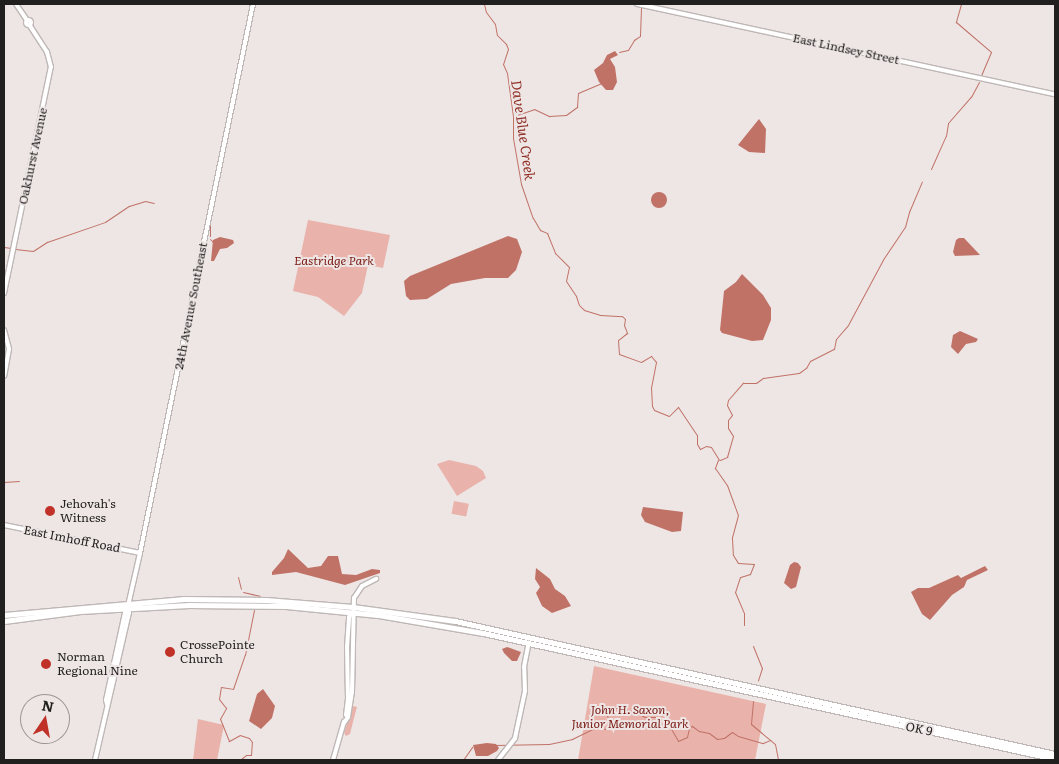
<!DOCTYPE html>
<html>
<head>
<meta charset="utf-8">
<style>
	body { margin:0 }
	#map { position:relative; width:1059px; height:764px; overflow:hidden; background:#ede6e5; font-family:Literata,serif }
	div>[style] { position:absolute }
	[style*='--x'] { left:calc(var(--x)*1px); top:calc(var(--y)*1px); width:calc(var(--w)*1px); rotate:calc(var(--a)*1deg) }
	.green>* { inset:0; background:#e9b3ab; transform-origin:0 0 }
	.water>* { inset:0; background:#c17267 }
	.round { border-radius:50% }
	.stream>* { height:1px; margin:-0.5px; padding:0 0.5px; transform-origin:0.5px; border-radius:0.5px; background:#c17267 }
	.roads { filter:drop-shadow(1px 0 #beb7b6) drop-shadow(-1px 0 #beb7b6) drop-shadow(0 1px #beb7b6) drop-shadow(0 -1px #beb7b6) }
	.tertiary>* { height:4px; margin:-2px; padding:0 2px; transform-origin:2px; border-radius:2px; background:#fff }
	.tertiary>.ring { margin:-2px; padding:0; box-sizing:content-box; background:none; border:4px solid #fff; border-radius:50% }
	.secondary>* { height:4px; margin:-2px; padding:0 2px; transform-origin:2px; border-radius:2px; background:#fff }
	.trunk>* { height:5px; margin:-2.5px; padding:0 2.5px; transform-origin:2.5px; border-radius:2.5px; background:#fff }
	.dots>* { width:14px; height:14px; translate:-50% -50%; box-sizing:border-box; border:2px solid #ede6e5; border-radius:50% }
	span { translate:-50% -50%; white-space:nowrap; text-align:center; line-height:1.15; -webkit-text-stroke:4px #ede6e5; paint-order:stroke }
	.street-label { font-size:12px; color:#221f1f }
	.park-label { font-size:12px; color:#7a1913; font-style:italic }
	.poi-label { font-size:12px; color:#221f1f }
	.left { translate:0 -50%; text-align:left }
	.water-label { font-size:14px; color:#913027; font-style:italic }
	.frame { position:absolute; inset:0; border:5px solid #221f1f; pointer-events:none }
	.north { position:absolute; left:20px; top:694px; width:50px; height:50px; box-sizing:border-box; background:#ede6e5; border:1px solid #9c9696; border-radius:50%; rotate:12deg; font-size:14px; font-weight:700; line-height:20px; text-align:center; color:#221f1f }
	.north::after { content:''; display:block; margin:auto; width:18px; height:22px; background:#c03228; clip-path:polygon(50% 0,100% 100%,50% 72%,0 100%) }
</style>
</head>
<body>
<div id="map">
	<div class="green">
		<div style="clip-path:polygon(308px 220px,390px 235px,383px 268px,368px 265px,362px 293px,344px 316px,318px 297px,293px 291px)"></div>
		<div style="clip-path:polygon(449px 460px,476px 466px,483px 471px,486px 478px,457px 496px,437px 464px)"></div>
		<div style="left:454px;top:501px;width:15px;height:13px;rotate:11deg"></div>
		<div style="clip-path:polygon(594px 666px,766px 704px,755px 760px,578px 760px)"></div>
		<div style="clip-path:polygon(353px 706px,357px 707px,354px 718px,350px 734px,346px 736px,344px 733px)"></div>
		<div style="clip-path:polygon(198px 719px,224px 725px,217px 760px,193px 760px)"></div>
	</div>
	<div class="water">
		<div style="clip-path:polygon(615px 51px,618px 55px,610px 59px,615px 67px,617px 82px,613px 90px,606px 90px,599px 82px,594px 70px,603px 63px,607px 55px)"></div>
		<div style="clip-path:polygon(759px 119px,766px 129px,765px 153px,749px 152px,738px 145px)"></div>
		<div class="round" style="left:651px;top:192px;width:16px;height:16px"></div>
		<div style="clip-path:polygon(508px 236px,517px 239px,522px 252px,516px 270px,508px 278px,485px 278px,451px 284px,427px 299px,410px 300px,406px 296px,404px 281px,410px 276px)"></div>
		<div style="clip-path:polygon(220px 237px,233px 240px,234px 243px,227px 248px,220px 249px,214px 261px,211px 261px,213px 240px)"></div>
		<div style="clip-path:polygon(959px 238px,964px 238px,980px 255px,955px 256px,953px 252px,956px 240px)"></div>
		<div style="clip-path:polygon(742px 274px,763px 295px,771px 308px,771px 320px,763px 340px,752px 341px,722px 333px,720px 330px,724px 291px,736px 282px)"></div>
		<div style="clip-path:polygon(960px 331px,978px 339px,976px 342px,966px 344px,958px 354px,951px 347px,953px 335px)"></div>
		<div style="clip-path:polygon(643px 507px,683px 512px,681px 531px,672px 532px,645px 522px,641px 515px)"></div>
		<div style="clip-path:polygon(288px 549px,308px 568px,321px 566px,328px 556px,338px 556px,342px 574px,356px 575px,372px 569px,380px 570px,380px 573px,345px 585px,296px 572px,272px 575px,272px 572px,284px 558px)"></div>
		<div style="clip-path:polygon(794px 562px,798px 563px,801px 567px,796px 587px,791px 589px,784px 583px,790px 565px)"></div>
		<div style="clip-path:polygon(985px 566px,988px 570px,967px 580px,964px 587px,952px 595px,930px 620px,922px 614px,911px 592px,918px 588px,929px 588px,958px 575px,961px 578px)"></div>
		<div style="clip-path:polygon(536px 568px,550px 579px,555px 589px,565px 596px,571px 606px,552px 613px,542px 606px,536px 593px,540px 587px,535px 579px)"></div>
		<div style="clip-path:polygon(507px 647px,521px 652px,517px 661px,512px 661px,504px 653px,502px 649px)"></div>
		<div style="clip-path:polygon(263px 689px,275px 706px,272px 718px,261px 729px,249px 721px,257px 694px)"></div>
		<div style="clip-path:polygon(487px 743px,496px 744px,499px 748px,497px 751px,488px 756px,476px 756px,473px 745px)"></div>
	</div>
	<div class="stream">
		<div style="--x:484;--y:4;--w:8;--a:76"></div>
		<div style="--x:486;--y:12;--w:15;--a:53"></div>
		<div style="--x:495;--y:24;--w:11;--a:80"></div>
		<div style="--x:497;--y:35;--w:13;--a:45"></div>
		<div style="--x:506;--y:44;--w:5;--a:68"></div>
		<div style="--x:508;--y:49;--w:16;--a:108"></div>
		<div style="--x:503;--y:64;--w:10;--a:66"></div>
		<div style="--x:507;--y:73;--w:43;--a:82.1"></div>
		<div style="--x:513;--y:116;--w:22;--a:90"></div>
		<div style="--x:513;--y:138;--w:47;--a:80.1"></div>
		<div style="--x:521;--y:184;--w:36;--a:71"></div>
		<div style="--x:533;--y:218;--w:14;--a:60"></div>
		<div style="--x:540;--y:230;--w:8;--a:23"></div>
		<div style="--x:547;--y:233;--w:22;--a:68"></div>
		<div style="--x:555;--y:253;--w:20;--a:45"></div>
		<div style="--x:569;--y:267;--w:14;--a:102"></div>
		<div style="--x:566;--y:281;--w:18;--a:56"></div>
		<div style="--x:576;--y:296;--w:9;--a:72"></div>
		<div style="--x:579;--y:305;--w:7;--a:45"></div>
		<div style="--x:584;--y:310;--w:17;--a:17"></div>
		<div style="--x:600;--y:315;--w:22;--a:3"></div>
		<div style="--x:622;--y:316;--w:4;--a:45"></div>
		<div style="--x:625;--y:319;--w:6;--a:99"></div>
		<div style="--x:624;--y:325;--w:9;--a:69"></div>
		<div style="--x:627;--y:333;--w:11;--a:142"></div>
		<div style="--x:618;--y:340;--w:14;--a:86"></div>
		<div style="--x:619;--y:354;--w:23;--a:20"></div>
		<div style="--x:641;--y:362;--w:12;--a:-31"></div>
		<div style="--x:651;--y:356;--w:8;--a:50"></div>
		<div style="--x:656;--y:362;--w:25;--a:101"></div>
		<div style="--x:651;--y:387;--w:19;--a:87"></div>
		<div style="--x:652;--y:406;--w:4;--a:63"></div>
		<div style="--x:654;--y:410;--w:16;--a:22"></div>
		<div style="--x:669;--y:416;--w:13;--a:-45"></div>
		<div style="--x:678;--y:407;--w:34;--a:56"></div>
		<div style="--x:697;--y:435;--w:9;--a:90"></div>
		<div style="--x:697;--y:444;--w:6;--a:59"></div>
		<div style="--x:700;--y:449;--w:7;--a:-27"></div>
		<div style="--x:706;--y:446;--w:5;--a:11"></div>
		<div style="--x:711;--y:447;--w:15;--a:58"></div>
		<div style="--x:961;--y:4;--w:19;--a:106"></div>
		<div style="--x:956;--y:22;--w:46;--a:40.6"></div>
		<div style="--x:991;--y:52;--w:25;--a:113"></div>
		<div style="--x:619;--y:52;--w:9;--a:-13"></div>
		<div style="--x:628;--y:50;--w:12;--a:-59"></div>
		<div style="--x:634;--y:40;--w:7;--a:-34"></div>
		<div style="--x:640;--y:36;--w:29;--a:-88"></div>
		<div style="--x:514;--y:116;--w:21;--a:-19"></div>
		<div style="--x:534;--y:109;--w:17;--a:25"></div>
		<div style="--x:549;--y:116;--w:17;--a:-3"></div>
		<div style="--x:566;--y:115;--w:14;--a:-36"></div>
		<div style="--x:577;--y:107;--w:14;--a:-86"></div>
		<div style="--x:578;--y:93;--w:25;--a:-23"></div>
		<div style="--x:931;--y:169;--w:36;--a:-66"></div>
		<div style="--x:946;--y:136;--w:13;--a:-81"></div>
		<div style="--x:948;--y:123;--w:35;--a:-49"></div>
		<div style="--x:971;--y:97;--w:17;--a:-62"></div>
		<div style="--x:210;--y:236;--w:14;--a:-90"></div>
		<div style="--x:210;--y:239;--w:4;--a:45"></div>
		<div style="--x:4;--y:247;--w:7;--a:8"></div>
		<div style="--x:15;--y:249;--w:18;--a:6"></div>
		<div style="--x:33;--y:251;--w:17;--a:-33"></div>
		<div style="--x:47;--y:242;--w:61;--a:-19"></div>
		<div style="--x:105;--y:222;--w:29;--a:-34"></div>
		<div style="--x:129;--y:206;--w:17;--a:-17"></div>
		<div style="--x:145;--y:201;--w:9;--a:13"></div>
		<div style="--x:718;--y:460;--w:9;--a:111"></div>
		<div style="--x:715;--y:468;--w:21;--a:55"></div>
		<div style="--x:727;--y:485;--w:32;--a:70"></div>
		<div style="--x:738;--y:515;--w:24;--a:105"></div>
		<div style="--x:732;--y:538;--w:17;--a:87"></div>
		<div style="--x:733;--y:555;--w:9;--a:58"></div>
		<div style="--x:738;--y:563;--w:16;--a:4"></div>
		<div style="--x:754;--y:564;--w:11;--a:112"></div>
		<div style="--x:750;--y:574;--w:10;--a:163"></div>
		<div style="--x:740;--y:577;--w:16;--a:108"></div>
		<div style="--x:735;--y:592;--w:23;--a:67"></div>
		<div style="--x:744;--y:613;--w:12;--a:90"></div>
		<div style="--x:720;--y:460;--w:8;--a:-23"></div>
		<div style="--x:727;--y:457;--w:22;--a:-74"></div>
		<div style="--x:733;--y:436;--w:9;--a:-122"></div>
		<div style="--x:728;--y:428;--w:8;--a:-90"></div>
		<div style="--x:728;--y:420;--w:6;--a:-51"></div>
		<div style="--x:732;--y:415;--w:11;--a:-117"></div>
		<div style="--x:727;--y:405;--w:5;--a:-79"></div>
		<div style="--x:728;--y:400;--w:23;--a:-49"></div>
		<div style="--x:743;--y:383;--w:13;--a:0"></div>
		<div style="--x:756;--y:383;--w:9;--a:-36"></div>
		<div style="--x:763;--y:378;--w:36;--a:-8"></div>
		<div style="--x:799;--y:373;--w:9;--a:-36"></div>
		<div style="--x:806;--y:368;--w:8;--a:-60"></div>
		<div style="--x:810;--y:361;--w:27;--a:-27"></div>
		<div style="--x:834;--y:349;--w:10;--a:-79"></div>
		<div style="--x:836;--y:339;--w:18;--a:-49"></div>
		<div style="--x:848;--y:325;--w:76;--a:-61.8"></div>
		<div style="--x:884;--y:258;--w:37;--a:-56"></div>
		<div style="--x:905;--y:227;--w:16;--a:-75"></div>
		<div style="--x:909;--y:212;--w:33;--a:-67"></div>
		<div style="--x:4;--y:482;--w:15;--a:-4"></div>
		<div style="--x:238;--y:577;--w:12;--a:76"></div>
		<div style="--x:243;--y:592;--w:17;--a:13"></div>
		<div style="--x:753;--y:646;--w:24;--a:68"></div>
		<div style="--x:762;--y:668;--w:13;--a:108"></div>
		<div style="--x:753;--y:701;--w:23;--a:95"></div>
		<div style="--x:751;--y:724;--w:31;--a:40"></div>
		<div style="--x:775;--y:744;--w:16;--a:79"></div>
		<div style="--x:495;--y:745;--w:54;--a:-1.1"></div>
		<div style="--x:549;--y:744;--w:24;--a:-12"></div>
		<div style="--x:572;--y:739;--w:25;--a:-26"></div>
		<div style="--x:595;--y:728;--w:10;--a:6"></div>
		<div style="--x:605;--y:729;--w:6;--a:-45"></div>
		<div style="--x:609;--y:725;--w:16;--a:-101"></div>
		<div style="--x:606;--y:709;--w:7;--a:-16"></div>
		<div style="--x:613;--y:707;--w:23;--a:13"></div>
		<div style="--x:635;--y:712;--w:11;--a:27"></div>
		<div style="--x:645;--y:717;--w:13;--a:0"></div>
		<div style="--x:658;--y:717;--w:16;--a:40"></div>
		<div style="--x:670;--y:727;--w:16;--a:60"></div>
		<div style="--x:678;--y:741;--w:10;--a:-24"></div>
		<div style="--x:687;--y:737;--w:9;--a:-77"></div>
		<div style="--x:689;--y:728;--w:4;--a:-34"></div>
		<div style="--x:692;--y:726;--w:9;--a:36"></div>
		<div style="--x:699;--y:731;--w:10;--a:11"></div>
		<div style="--x:709;--y:733;--w:10;--a:37"></div>
		<div style="--x:717;--y:739;--w:7;--a:-8"></div>
		<div style="--x:724;--y:738;--w:10;--a:-37"></div>
		<div style="--x:732;--y:732;--w:7;--a:34"></div>
		<div style="--x:738;--y:736;--w:26;--a:16"></div>
		<div style="--x:763;--y:743;--w:8;--a:-23"></div>
		<div style="--x:240;--y:760;--w:8;--a:-40"></div>
		<div style="--x:246;--y:755;--w:5;--a:0"></div>
		<div style="--x:251;--y:755;--w:13;--a:-86"></div>
		<div style="--x:252;--y:742;--w:5;--a:-127"></div>
		<div style="--x:249;--y:738;--w:9;--a:-162"></div>
		<div style="--x:240;--y:735;--w:13;--a:151"></div>
		<div style="--x:229;--y:741;--w:24;--a:-112"></div>
		<div style="--x:220;--y:719;--w:13;--a:-61"></div>
		<div style="--x:226;--y:708;--w:11;--a:-128"></div>
		<div style="--x:219;--y:699;--w:12;--a:-81"></div>
		<div style="--x:221;--y:687;--w:12;--a:9"></div>
		<div style="--x:233;--y:689;--w:36;--a:-71"></div>
		<div style="--x:245;--y:655;--w:46;--a:-78.7"></div>
		<div style="--x:463;--y:760;--w:16;--a:-55"></div>
	</div>
	<div class="roads">
		<div class="tertiary">
			<div style="--x:16;--y:4;--w:18;--a:56"></div>
			<div style="--x:637;--y:4;--w:428;--a:12.2"></div>
			<div class="ring" style="left:25.5px;top:19.5px;width:1px;height:1px"></div>
			<div style="--x:4;--y:293;--w:231;--a:-78.3"></div>
			<div style="--x:51;--y:67;--w:16;--a:-105"></div>
			<div style="--x:47;--y:52;--w:33;--a:-123"></div>
			<div style="--x:4;--y:330;--w:20;--a:75"></div>
			<div style="--x:9;--y:349;--w:27;--a:100"></div>
			<div style="--x:140;--y:553;--w:561;--a:-78.37"></div>
			<div style="--x:107;--y:704;--w:4;--a:-104"></div>
			<div style="--x:106;--y:700;--w:89;--a:-77.7"></div>
			<div style="--x:125;--y:613;--w:5;--a:-68"></div>
			<div style="--x:346;--y:715;--w:16;--a:-83"></div>
			<div style="--x:348;--y:699;--w:52;--a:-91.1"></div>
			<div style="--x:347;--y:647;--w:30;--a:-86"></div>
			<div style="--x:349;--y:617;--w:5;--a:-53"></div>
			<div style="--x:344;--y:723;--w:7;--a:-56"></div>
			<div style="--x:348;--y:717;--w:25;--a:-81"></div>
			<div style="--x:352;--y:692;--w:94;--a:-88.8"></div>
			<div style="--x:354;--y:598;--w:14;--a:-56"></div>
			<div style="--x:362;--y:586;--w:16;--a:-27"></div>
			<div style="--x:95;--y:760;--w:151;--a:-77"></div>
			<div style="--x:129;--y:613;--w:6;--a:-99"></div>
			<div style="--x:333;--y:760;--w:40;--a:-74"></div>
			<div style="--x:498;--y:760;--w:28;--a:-52"></div>
			<div style="--x:515;--y:738;--w:48;--a:-78"></div>
			<div style="--x:525;--y:691;--w:24;--a:-92"></div>
			<div style="--x:524;--y:667;--w:25;--a:-79"></div>
		</div>
		<div class="secondary">
			<div style="--x:4;--y:525;--w:139;--a:11.6"></div>
			<div style="--x:140;--y:553;--w:54;--a:102.8"></div>
		</div>
		<div class="trunk">
			<div style="--x:4;--y:615;--w:181;--a:-5.1"></div>
			<div style="--x:184;--y:599;--w:82;--a:0.7"></div>
			<div style="--x:266;--y:600;--w:87;--a:4.6"></div>
			<div style="--x:353;--y:607;--w:103;--a:7.8"></div>
			<div style="--x:455;--y:621;--w:615;--a:12.5"></div>
			<div style="--x:4;--y:621;--w:77;--a:-7.5"></div>
			<div style="--x:80;--y:611;--w:109;--a:-3.2"></div>
			<div style="--x:189;--y:605;--w:97;--a:0.6"></div>
			<div style="--x:286;--y:606;--w:92;--a:5.6"></div>
			<div style="--x:378;--y:615;--w:107;--a:9.7"></div>
			<div style="--x:483;--y:633;--w:586;--a:12.42"></div>
		</div>
	</div>
	<div class="dots">
		<div style="left:50px;top:511px;background:#c03228"></div>
		<div style="left:170px;top:652px;background:#c03228"></div>
		<div style="left:46px;top:664px;background:#c03228"></div>
	</div>
	<div class="street-label">
		<span style="left:846px;top:49px;rotate:12deg">East Lindsey Street</span>
		<span style="left:33px;top:156px;rotate:-78deg">Oakhurst Avenue</span>
		<span style="left:191px;top:306px;rotate:-79deg">24th Avenue Southeast</span>
		<span style="left:72px;top:539px;rotate:11deg">East Imhoff Road</span>
		<span style="left:919px;top:729px;rotate:12deg">OK 9</span>
	</div>
	<div class="park-label">
		<span style="left:334px;top:261px">Eastridge Park</span>
		<span style="left:630px;top:717px">John H. Saxon,<br>Junior Memorial Park</span>
	</div>
	<div class="poi-label">
		<span class="left" style="left:60px;top:511px">Jehovah's<br>Witness</span>
		<span class="left" style="left:180px;top:652px">CrossePointe<br>Church</span>
		<span class="left" style="left:57px;top:664px">Norman<br>Regional Nine</span>
	</div>
	<div class="water-label">
		<span style="left:524px;top:130px;rotate:82deg">Dave Blue Creek</span>
	</div>
	<div class="frame"></div>
	<div class="north">N</div>
</div>
</body>
</html>
